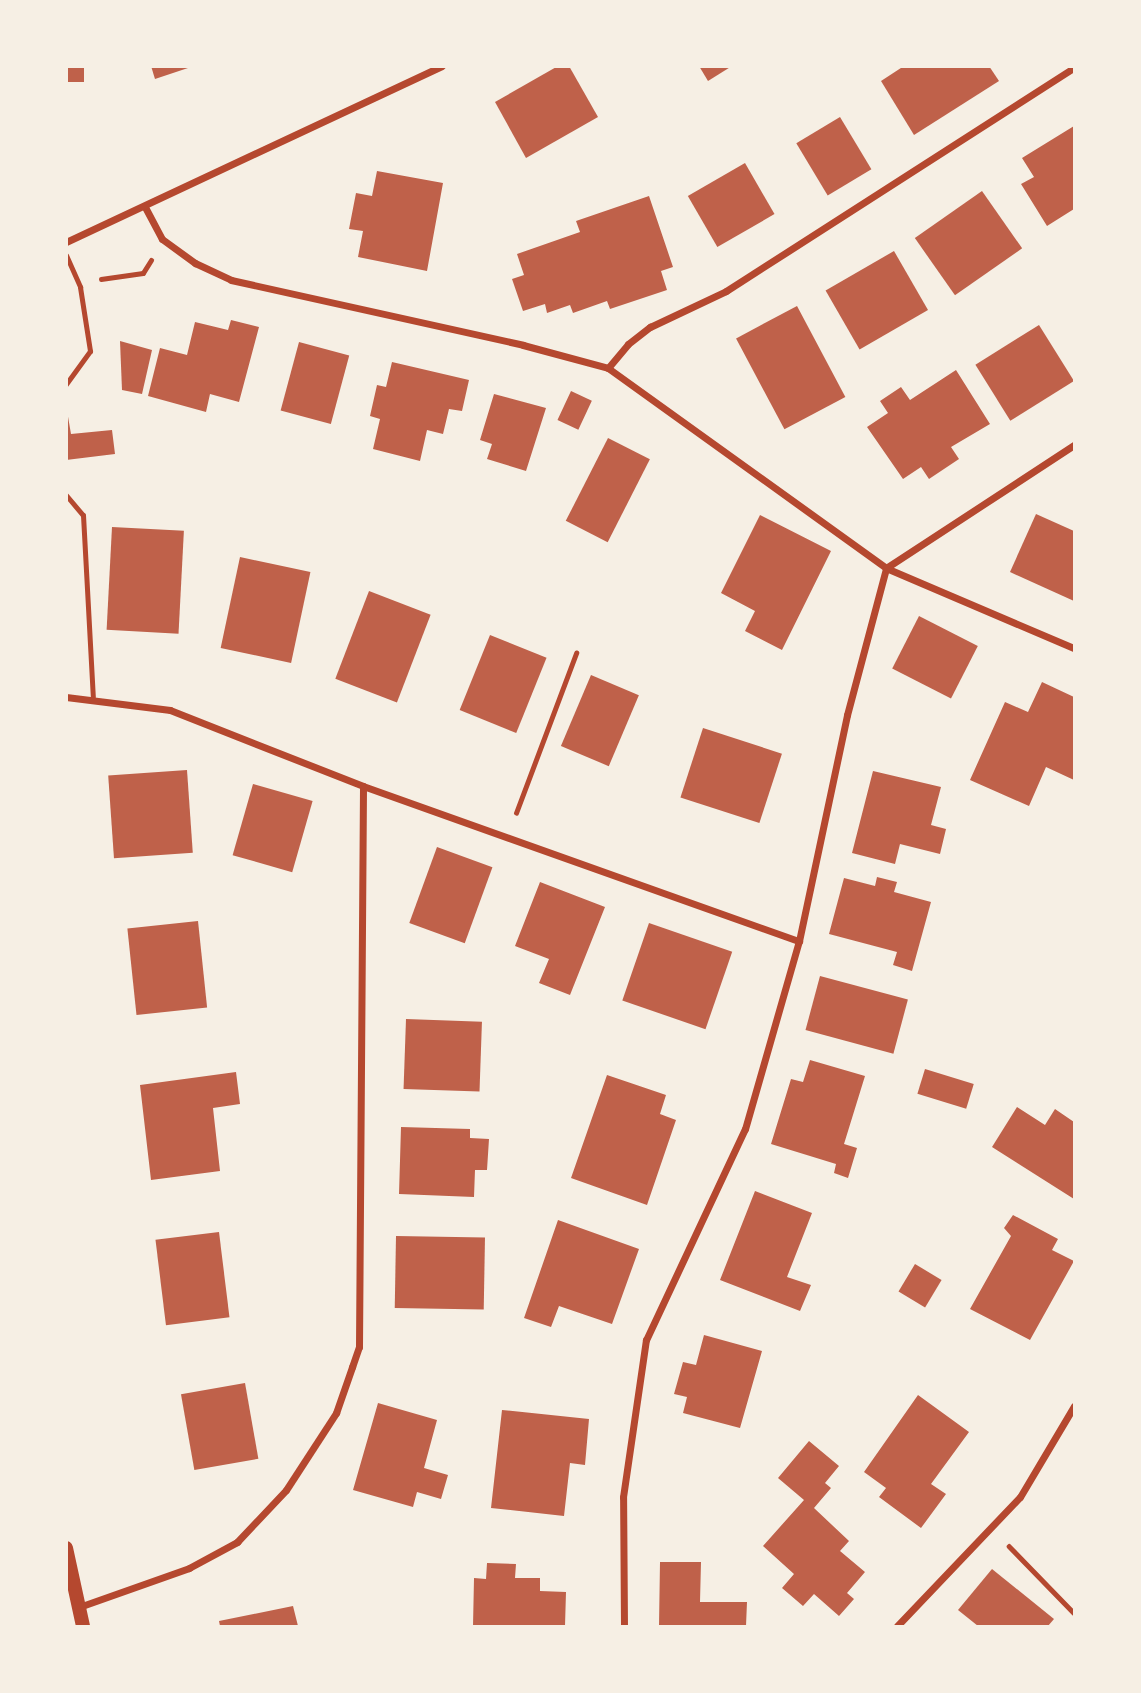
<!DOCTYPE html>
<html>
<head>
<meta charset="utf-8">
<style>
	body { margin:0 }
	#map { position:relative; width:1141px; height:1693px; overflow:hidden; background:#f6efe4; font-family:Raleway,sans-serif }
	div>[style] { position:absolute }
	[style*='--x'] { left:calc(var(--x)*1px); top:calc(var(--y)*1px); width:calc(var(--w)*1px); rotate:calc(var(--a)*1deg) }
	.building>* { inset:0; background:#bf614a; transform-origin:0 0 }
	.path>* { height:4.5px; margin:-2.25px; padding:0 2.25px; transform-origin:2.25px; border-radius:2.25px; background:#b5482f }
	.service>* { height:5px; margin:-2.5px; padding:0 2.5px; transform-origin:2.5px; border-radius:2.5px; background:#b5482f }
	.minor>* { height:7px; margin:-3.5px; padding:0 3.5px; transform-origin:3.5px; border-radius:3.5px; background:#b5482f }
	.secondary>* { height:14px; margin:-7px; padding:0 7px; transform-origin:7px; border-radius:7px; background:#b5482f }
	span { translate:-50% -50%; white-space:nowrap; text-align:center; line-height:1.15; -webkit-text-stroke:6px #f6efe4; paint-order:stroke }
	.frame { position:absolute; inset:0; border:68px solid #f6efe4; pointer-events:none }
</style>
</head>
<body>
<div id="map">
	<div class="building">
		<div style="left:66px;top:66px;width:18px;height:16px"></div>
		<div style="clip-path:polygon(151px 66px,191px 66px,191px 67px,155px 79px)"></div>
		<div style="clip-path:polygon(558px 66px,569px 66px,598px 117px,526px 158px,495px 102px)"></div>
		<div style="clip-path:polygon(699px 66px,732px 66px,708px 81px)"></div>
		<div style="clip-path:polygon(904px 66px,989px 66px,999px 81px,914px 135px,881px 81px)"></div>
		<div style="left:840px;top:117px;width:61px;height:51px;rotate:59deg"></div>
		<div style="clip-path:polygon(1074px 126px,1074px 209px,1047px 226px,1021px 184px,1034px 177px,1022px 158px)"></div>
		<div style="left:745px;top:163px;width:59px;height:66px;rotate:60deg"></div>
		<div style="clip-path:polygon(377px 171px,443px 183px,427px 271px,358px 257px,363px 231px,349px 229px,356px 193px,372px 196px)"></div>
		<div style="left:982px;top:191px;width:70px;height:82px;rotate:55deg"></div>
		<div style="clip-path:polygon(649px 196px,673px 267px,661px 271px,667px 290px,610px 309px,607px 301px,573px 313px,570px 305px,547px 313px,545px 304px,523px 311px,512px 279px,524px 275px,517px 254px,580px 232px,576px 221px)"></div>
		<div style="left:894px;top:251px;width:68px;height:79px;rotate:60deg"></div>
		<div style="left:797px;top:306px;width:103px;height:69px;rotate:62deg"></div>
		<div style="clip-path:polygon(231px 320px,259px 327px,239px 402px,210px 394px,206px 412px,148px 396px,160px 348px,187px 355px,195px 322px,228px 330px)"></div>
		<div style="left:1039px;top:325px;width:66px;height:75px;rotate:58deg"></div>
		<div style="clip-path:polygon(120px 341px,152px 350px,142px 394px,122px 390px)"></div>
		<div style="left:299px;top:342px;width:52px;height:71px;rotate:15deg"></div>
		<div style="clip-path:polygon(392px 362px,469px 380px,462px 411px,449px 409px,443px 434px,427px 430px,420px 461px,373px 449px,380px 419px,370px 416px,377px 385px,386px 387px)"></div>
		<div style="clip-path:polygon(956px 370px,990px 424px,951px 447px,959px 459px,929px 479px,921px 467px,903px 479px,867px 427px,888px 413px,880px 401px,901px 387px,910px 400px)"></div>
		<div style="left:571px;top:391px;width:23px;height:32px;rotate:25deg"></div>
		<div style="clip-path:polygon(494px 394px,546px 408px,526px 471px,487px 459px,492px 444px,480px 440px)"></div>
		<div style="clip-path:polygon(66px 405px,71px 434px,112px 430px,115px 454px,66px 460px)"></div>
		<div style="left:608px;top:438px;width:47px;height:93px;rotate:27deg"></div>
		<div style="clip-path:polygon(1036px 514px,1074px 531px,1074px 601px,1010px 572px)"></div>
		<div style="clip-path:polygon(760px 515px,831px 551px,782px 650px,745px 631px,755px 611px,721px 593px)"></div>
		<div style="left:112px;top:527px;width:72px;height:103px;rotate:3deg"></div>
		<div style="left:240px;top:557px;width:72px;height:93px;rotate:12deg"></div>
		<div style="left:369px;top:591px;width:66px;height:94px;rotate:21deg"></div>
		<div style="left:919px;top:616px;width:66px;height:59px;rotate:27deg"></div>
		<div style="left:490px;top:635px;width:61px;height:81px;rotate:22deg"></div>
		<div style="left:591px;top:675px;width:52px;height:77px;rotate:23deg"></div>
		<div style="clip-path:polygon(1042px 682px,1074px 697px,1074px 780px,1046px 767px,1029px 806px,970px 780px,1005px 702px,1028px 712px)"></div>
		<div style="left:703px;top:728px;width:83px;height:73px;rotate:18deg"></div>
		<div style="left:187px;top:770px;width:83px;height:79px;rotate:86deg"></div>
		<div style="clip-path:polygon(873px 771px,941px 787px,931px 825px,946px 829px,940px 854px,900px 844px,895px 864px,852px 853px)"></div>
		<div style="left:253px;top:784px;width:62px;height:74px;rotate:16deg"></div>
		<div style="left:437px;top:847px;width:59px;height:81px;rotate:20deg"></div>
		<div style="clip-path:polygon(877px 877px,897px 882px,894px 892px,931px 902px,912px 971px,893px 965px,897px 952px,829px 934px,844px 878px,875px 886px)"></div>
		<div style="clip-path:polygon(540px 882px,605px 907px,570px 995px,539px 983px,549px 959px,515px 946px)"></div>
		<div style="left:198px;top:921px;width:87px;height:71px;rotate:84deg"></div>
		<div style="left:649px;top:923px;width:88px;height:82px;rotate:19deg"></div>
		<div style="left:820px;top:976px;width:91px;height:56px;rotate:15deg"></div>
		<div style="left:406px;top:1019px;width:76px;height:70px;rotate:2deg"></div>
		<div style="clip-path:polygon(810px 1060px,865px 1076px,844px 1144px,857px 1148px,848px 1178px,834px 1173px,836px 1164px,771px 1144px,791px 1079px,803px 1082px)"></div>
		<div style="left:925px;top:1069px;width:51px;height:26px;rotate:17deg"></div>
		<div style="clip-path:polygon(236px 1072px,240px 1104px,213px 1108px,220px 1171px,151px 1180px,140px 1085px)"></div>
		<div style="clip-path:polygon(607px 1075px,666px 1095px,660px 1114px,676px 1120px,647px 1205px,571px 1178px)"></div>
		<div style="clip-path:polygon(1017px 1107px,1045px 1125px,1055px 1109px,1074px 1122px,1074px 1199px,992px 1147px)"></div>
		<div style="clip-path:polygon(401px 1127px,470px 1129px,470px 1138px,489px 1139px,487px 1170px,475px 1170px,474px 1197px,399px 1194px)"></div>
		<div style="clip-path:polygon(755px 1191px,812px 1213px,787px 1277px,811px 1285px,800px 1311px,720px 1280px)"></div>
		<div style="clip-path:polygon(1013px 1215px,1058px 1239px,1052px 1250px,1074px 1261px,1030px 1340px,970px 1309px,1011px 1236px,1004px 1228px)"></div>
		<div style="clip-path:polygon(558px 1220px,639px 1249px,612px 1324px,559px 1306px,551px 1327px,524px 1318px)"></div>
		<div style="left:219px;top:1232px;width:86px;height:64px;rotate:83deg"></div>
		<div style="left:396px;top:1236px;width:89px;height:72px;rotate:1deg"></div>
		<div style="left:915px;top:1264px;width:31px;height:32px;rotate:31deg"></div>
		<div style="clip-path:polygon(704px 1335px,762px 1351px,740px 1428px,683px 1413px,687px 1397px,674px 1394px,683px 1362px,696px 1365px)"></div>
		<div style="left:245px;top:1383px;width:77px;height:65px;rotate:80deg"></div>
		<div style="clip-path:polygon(918px 1395px,969px 1432px,931px 1484px,946px 1494px,921px 1528px,879px 1497px,886px 1488px,864px 1472px)"></div>
		<div style="clip-path:polygon(378px 1403px,437px 1420px,424px 1468px,448px 1475px,441px 1499px,417px 1492px,413px 1507px,353px 1490px)"></div>
		<div style="clip-path:polygon(502px 1410px,589px 1419px,585px 1465px,570px 1463px,564px 1516px,491px 1508px)"></div>
		<div style="clip-path:polygon(809px 1441px,839px 1466px,825px 1483px,831px 1488px,814px 1508px,849px 1541px,840px 1551px,865px 1572px,847px 1593px,854px 1599px,839px 1616px,814px 1594px,803px 1606px,782px 1588px,794px 1574px,763px 1546px,804px 1500px,778px 1478px)"></div>
		<div style="clip-path:polygon(660px 1562px,701px 1562px,700px 1602px,747px 1602px,746px 1626px,659px 1626px)"></div>
		<div style="clip-path:polygon(487px 1563px,516px 1564px,515px 1578px,540px 1578px,540px 1591px,566px 1592px,565px 1626px,473px 1626px,474px 1578px,486px 1579px)"></div>
		<div style="clip-path:polygon(992px 1569px,1054px 1619px,1048px 1626px,978px 1626px,958px 1610px)"></div>
		<div style="clip-path:polygon(293px 1606px,298px 1626px,220px 1626px,219px 1621px)"></div>
	</div>
	<div class="path">
		<div style="--x:101;--y:279;--w:42;--a:-8.1"></div>
		<div style="--x:143;--y:273;--w:15;--a:-58"></div>
		<div style="--x:516;--y:813;--w:171;--a:-69.4"></div>
		<div style="--x:1009;--y:1546;--w:93;--a:45.9"></div>
	</div>
	<div class="service">
		<div style="--x:66;--y:255;--w:35;--a:66"></div>
		<div style="--x:80;--y:287;--w:65;--a:81.1"></div>
		<div style="--x:90;--y:351;--w:41;--a:126"></div>
		<div style="--x:66;--y:495;--w:26;--a:50"></div>
		<div style="--x:83;--y:515;--w:182;--a:86.9"></div>
	</div>
	<div class="minor">
		<div style="--x:145;--y:207;--w:36;--a:62"></div>
		<div style="--x:162;--y:239;--w:41;--a:36"></div>
		<div style="--x:195;--y:263;--w:40;--a:25"></div>
		<div style="--x:231;--y:280;--w:299;--a:12.5"></div>
		<div style="--x:523;--y:345;--w:88;--a:15.1"></div>
		<div style="--x:608;--y:368;--w:342;--a:35.7"></div>
		<div style="--x:886;--y:568;--w:204;--a:23.1"></div>
		<div style="--x:66;--y:242;--w:415;--a:-25.1"></div>
		<div style="--x:608;--y:368;--w:31;--a:-50"></div>
		<div style="--x:628;--y:344;--w:28;--a:-38"></div>
		<div style="--x:650;--y:327;--w:84;--a:-25.3"></div>
		<div style="--x:726;--y:291;--w:413;--a:-32.7"></div>
		<div style="--x:66;--y:697;--w:105;--a:7.1"></div>
		<div style="--x:170;--y:710;--w:207;--a:21.5"></div>
		<div style="--x:363;--y:786;--w:463;--a:19.6"></div>
		<div style="--x:79;--y:1607;--w:117;--a:-19.5"></div>
		<div style="--x:189;--y:1568;--w:55;--a:-28.4"></div>
		<div style="--x:237;--y:1542;--w:71;--a:-46.7"></div>
		<div style="--x:286;--y:1490;--w:92;--a:-57"></div>
		<div style="--x:336;--y:1413;--w:49;--a:-70.8"></div>
		<div style="--x:352;--y:1367;--w:21;--a:-71"></div>
		<div style="--x:359;--y:1347;--w:561;--a:-89.59"></div>
		<div style="--x:624;--y:1626;--w:129;--a:-90.4"></div>
		<div style="--x:623;--y:1497;--w:159;--a:-81.7"></div>
		<div style="--x:646;--y:1340;--w:233;--a:-64.9"></div>
		<div style="--x:745;--y:1129;--w:196;--a:-74"></div>
		<div style="--x:799;--y:941;--w:231;--a:-78"></div>
		<div style="--x:847;--y:715;--w:152;--a:-75.1"></div>
		<div style="--x:886;--y:568;--w:225;--a:-33.2"></div>
		<div style="--x:897;--y:1626;--w:178;--a:-46.4"></div>
		<div style="--x:1020;--y:1497;--w:106;--a:-59.3"></div>
	</div>
	<div class="secondary">
		<div style="--x:66;--y:1548;--w:80;--a:77.7"></div>
	</div>
	<div class="frame"></div>
</div>
</body>
</html>
